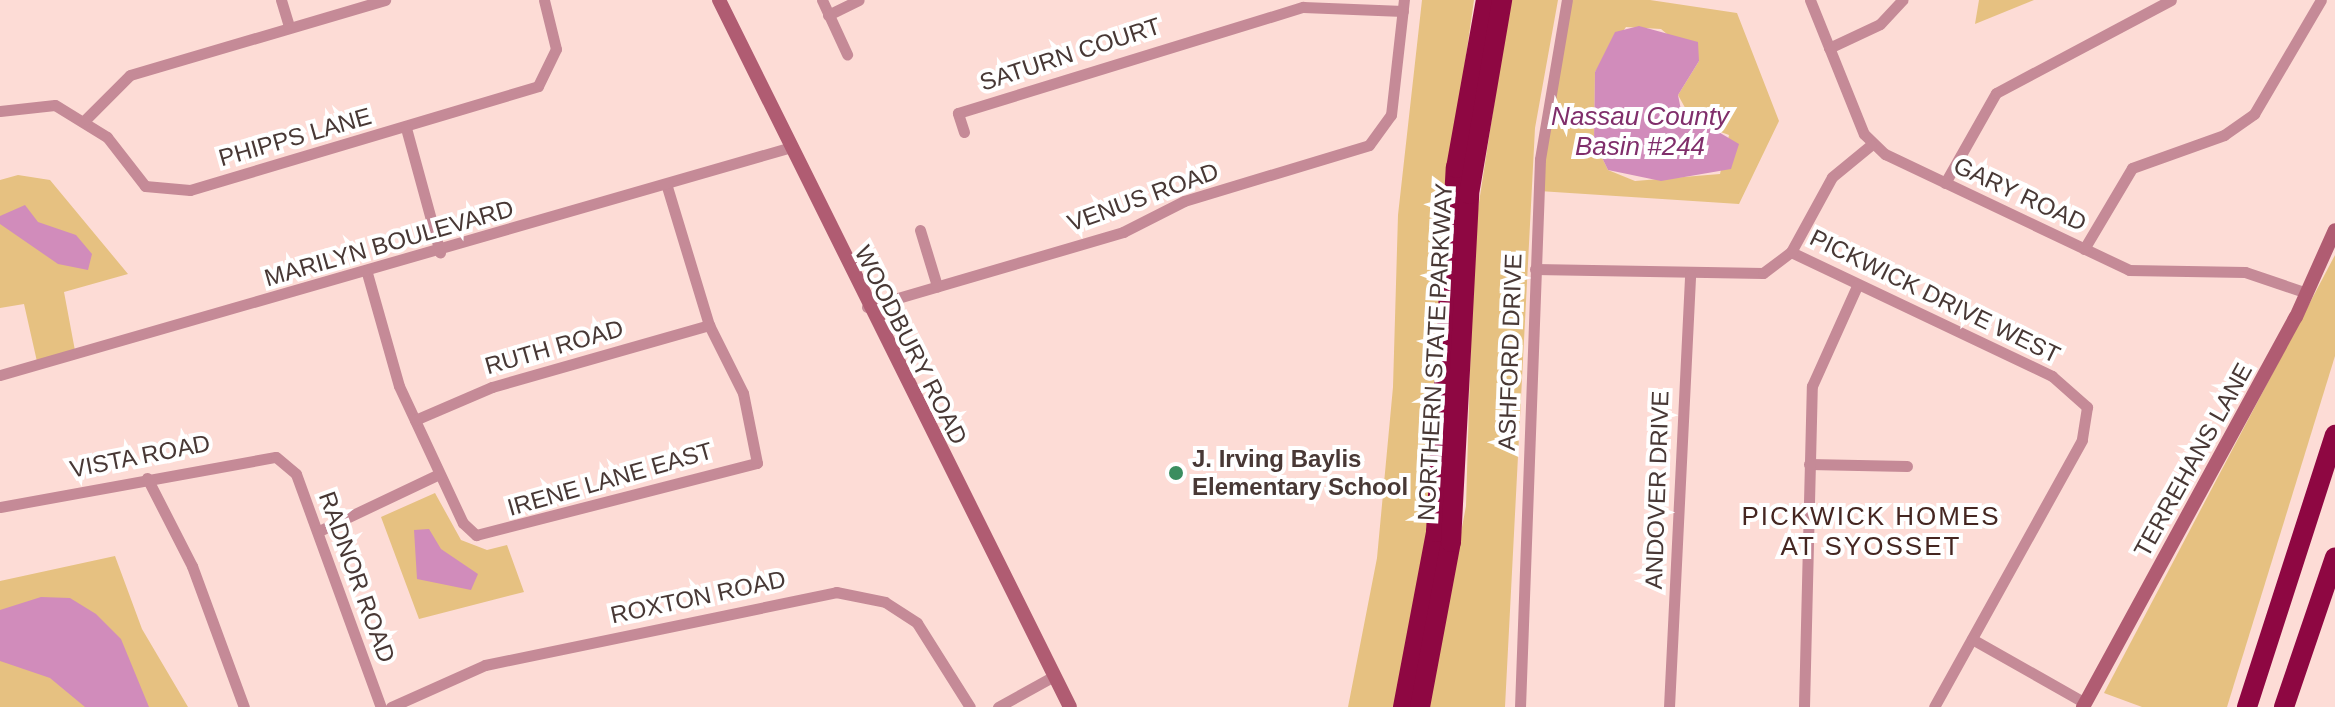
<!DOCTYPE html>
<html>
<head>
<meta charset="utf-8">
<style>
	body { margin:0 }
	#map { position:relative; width:2335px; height:707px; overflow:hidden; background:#fddcd6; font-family:Arial,sans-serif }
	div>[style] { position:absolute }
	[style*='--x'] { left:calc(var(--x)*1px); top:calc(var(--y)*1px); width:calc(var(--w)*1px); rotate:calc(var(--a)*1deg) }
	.green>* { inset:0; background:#e6c181 }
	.water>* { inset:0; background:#d18cbb }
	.street>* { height:11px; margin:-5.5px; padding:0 5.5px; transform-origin:5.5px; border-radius:5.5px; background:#c58a97 }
	.secondary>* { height:14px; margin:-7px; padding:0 7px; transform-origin:7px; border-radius:7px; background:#b05c72 }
	.highway>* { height:20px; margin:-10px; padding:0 10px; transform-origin:10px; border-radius:10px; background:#8e0742 }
	.dots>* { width:22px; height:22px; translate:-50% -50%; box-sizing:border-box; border:4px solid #fff; border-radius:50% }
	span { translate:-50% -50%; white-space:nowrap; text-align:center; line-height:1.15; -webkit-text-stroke:8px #fff; paint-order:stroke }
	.street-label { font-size:24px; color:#483835 }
	.poi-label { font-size:24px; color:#483835; font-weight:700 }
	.left { translate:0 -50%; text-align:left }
	.water-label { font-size:26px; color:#802e6b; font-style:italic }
	.neighbourhood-label { font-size:26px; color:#452621; letter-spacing:2px }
</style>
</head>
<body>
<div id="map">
	<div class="green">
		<div style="clip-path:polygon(1422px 0,1474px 0,1446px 196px,1424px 574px,1395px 707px,1348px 707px,1377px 558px,1393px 387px,1398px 215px)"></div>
		<div style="clip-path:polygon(1510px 0,1558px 0,1535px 128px,1505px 707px,1428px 707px,1466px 506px,1474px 235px)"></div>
		<div style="clip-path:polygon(evenodd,1567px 0,1650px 0,1737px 13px,1779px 121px,1739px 204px,1539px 191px,1567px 0,1626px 27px,1661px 29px,1699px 61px,1678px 95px,1693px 122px,1729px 135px,1720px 174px,1635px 181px,1608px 170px,1594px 141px,1595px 72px,1626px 27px)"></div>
		<div style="clip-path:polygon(1979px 0,2034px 0,1975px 24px)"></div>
		<div style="clip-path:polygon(18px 175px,50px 180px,128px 274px,64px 292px,76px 356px,38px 366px,24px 304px,0 308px,0 180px)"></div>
		<div style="clip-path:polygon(2335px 255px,2335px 356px,2227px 707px,2142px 707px,2104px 693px)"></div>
		<div style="clip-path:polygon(435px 493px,461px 540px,487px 550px,507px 545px,524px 592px,419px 619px,381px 517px)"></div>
		<div style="clip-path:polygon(115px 556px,142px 629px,188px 707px,0 707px,0 581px)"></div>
	</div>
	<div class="water">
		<div style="clip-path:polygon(1639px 26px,1698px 42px,1699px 61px,1678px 95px,1681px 110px,1739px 144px,1731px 169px,1661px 181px,1608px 170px,1594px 141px,1595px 72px,1615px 32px)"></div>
		<div style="clip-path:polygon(25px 205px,38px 222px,76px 235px,92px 254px,88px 270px,58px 264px,0 224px,0 216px)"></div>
		<div style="clip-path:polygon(429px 529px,441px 549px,478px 574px,471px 590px,417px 579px,414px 530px)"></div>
		<div style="clip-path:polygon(41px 597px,70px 598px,96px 614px,121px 639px,149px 707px,85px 707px,50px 678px,0 661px,0 610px)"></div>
	</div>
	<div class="street">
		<div style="--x:281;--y:0;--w:28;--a:73"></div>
		<div style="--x:822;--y:0;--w:60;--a:65.2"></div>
		<div style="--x:1810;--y:0;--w:144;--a:68.1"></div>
		<div style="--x:1864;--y:134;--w:29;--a:44"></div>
		<div style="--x:1885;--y:154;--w:270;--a:25.4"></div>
		<div style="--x:2129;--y:270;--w:116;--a:1"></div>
		<div style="--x:2245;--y:272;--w:65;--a:18.7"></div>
		<div style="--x:828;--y:15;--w:34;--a:-26"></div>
		<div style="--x:1829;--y:48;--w:56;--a:-25.2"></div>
		<div style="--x:1880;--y:24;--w:33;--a:-47"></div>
		<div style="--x:0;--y:111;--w:55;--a:-6.2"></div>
		<div style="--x:55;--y:105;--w:61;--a:31.6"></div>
		<div style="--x:107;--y:137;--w:62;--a:52.2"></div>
		<div style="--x:145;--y:186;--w:45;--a:5.1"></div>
		<div style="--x:190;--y:190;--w:363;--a:-16.6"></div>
		<div style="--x:538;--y:86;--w:41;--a:-64.1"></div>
		<div style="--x:556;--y:49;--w:50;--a:-103.8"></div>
		<div style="--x:86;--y:119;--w:62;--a:-45"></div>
		<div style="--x:130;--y:75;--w:266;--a:-16.4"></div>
		<div style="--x:406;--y:128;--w:129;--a:74.7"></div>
		<div style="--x:964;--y:132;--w:20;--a:-108"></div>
		<div style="--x:958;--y:113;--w:361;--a:-17.1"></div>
		<div style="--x:1303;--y:7;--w:100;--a:2.3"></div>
		<div style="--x:1945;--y:183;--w:103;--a:-60.5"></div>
		<div style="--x:1996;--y:93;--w:198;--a:-28"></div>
		<div style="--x:920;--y:230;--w:59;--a:73.1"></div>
		<div style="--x:2084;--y:249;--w:94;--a:-59.3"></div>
		<div style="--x:2132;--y:168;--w:98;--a:-19.7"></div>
		<div style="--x:2224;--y:135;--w:37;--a:-35"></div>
		<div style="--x:2254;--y:114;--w:132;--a:-59.6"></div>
		<div style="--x:1791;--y:252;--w:289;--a:25.4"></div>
		<div style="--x:2052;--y:376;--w:47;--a:41.5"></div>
		<div style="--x:2087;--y:407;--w:33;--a:99"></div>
		<div style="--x:2082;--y:440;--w:305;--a:119"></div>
		<div style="--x:1535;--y:269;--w:228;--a:1"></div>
		<div style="--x:1763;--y:273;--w:35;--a:-37"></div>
		<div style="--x:1791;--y:252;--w:85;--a:-61.3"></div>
		<div style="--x:1832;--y:177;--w:50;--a:-39.4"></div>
		<div style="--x:367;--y:273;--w:117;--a:74.2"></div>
		<div style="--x:399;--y:386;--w:151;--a:65"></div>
		<div style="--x:463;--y:523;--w:18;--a:43"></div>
		<div style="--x:476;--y:535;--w:290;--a:-14.4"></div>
		<div style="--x:757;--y:463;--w:71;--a:-101.3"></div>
		<div style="--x:743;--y:393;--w:76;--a:-116.6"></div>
		<div style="--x:709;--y:325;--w:144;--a:-106.9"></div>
		<div style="--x:867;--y:307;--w:267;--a:-16.3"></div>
		<div style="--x:1123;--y:232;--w:68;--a:-26.9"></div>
		<div style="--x:1184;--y:201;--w:193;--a:-16.8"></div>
		<div style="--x:1369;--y:145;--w:37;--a:-54"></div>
		<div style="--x:1391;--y:115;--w:116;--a:-83.6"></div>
		<div style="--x:0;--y:375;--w:820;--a:-16.07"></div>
		<div style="--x:415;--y:420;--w:84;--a:-23.2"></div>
		<div style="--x:492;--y:387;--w:226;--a:-15.9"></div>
		<div style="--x:1809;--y:464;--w:98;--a:1.2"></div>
		<div style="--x:147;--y:478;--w:99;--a:62.9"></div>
		<div style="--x:192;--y:566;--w:150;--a:69.8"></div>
		<div style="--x:0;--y:507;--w:280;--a:-10.3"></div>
		<div style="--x:276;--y:457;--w:26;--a:40"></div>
		<div style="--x:296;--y:474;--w:248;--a:70"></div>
		<div style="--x:319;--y:531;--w:133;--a:-25.4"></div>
		<div style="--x:1972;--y:639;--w:130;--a:29.5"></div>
		<div style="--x:391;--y:707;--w:103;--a:-24.1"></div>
		<div style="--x:485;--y:665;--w:359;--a:-11.7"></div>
		<div style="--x:836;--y:592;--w:50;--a:11.5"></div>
		<div style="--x:885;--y:602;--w:38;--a:33"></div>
		<div style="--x:917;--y:623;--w:99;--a:57.8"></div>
		<div style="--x:998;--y:707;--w:64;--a:-29"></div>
		<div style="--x:1520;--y:707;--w:548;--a:-87.91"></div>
		<div style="--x:1540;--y:159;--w:161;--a:-80.4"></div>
		<div style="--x:1669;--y:707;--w:433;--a:-87.2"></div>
		<div style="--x:1804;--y:707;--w:321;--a:-88.6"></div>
		<div style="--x:1812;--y:386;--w:110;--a:-65.8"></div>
	</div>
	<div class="secondary">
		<div style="--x:719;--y:0;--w:789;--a:63.6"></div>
		<div style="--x:2083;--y:707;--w:444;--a:-61.4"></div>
		<div style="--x:2296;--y:317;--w:95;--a:-65.9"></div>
	</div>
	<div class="highway">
		<div style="--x:1403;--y:707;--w:178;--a:-79.3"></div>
		<div style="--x:1436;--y:532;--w:365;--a:-86.9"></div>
		<div style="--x:1456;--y:168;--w:171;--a:-79.9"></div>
		<div style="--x:1420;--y:707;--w:168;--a:-79.4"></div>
		<div style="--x:1451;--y:542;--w:348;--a:-87"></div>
		<div style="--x:1469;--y:194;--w:197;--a:-80.3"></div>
		<div style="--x:2247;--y:707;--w:286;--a:-72.1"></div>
		<div style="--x:2284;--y:707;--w:158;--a:-71.2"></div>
	</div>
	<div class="dots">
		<div style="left:1176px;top:473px;background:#3b8d5f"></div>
	</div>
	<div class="street-label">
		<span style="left:1070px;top:54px;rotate:-18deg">SATURN COURT</span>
		<span style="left:295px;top:137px;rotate:-16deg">PHIPPS LANE</span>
		<span style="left:2020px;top:194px;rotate:25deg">GARY ROAD</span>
		<span style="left:1143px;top:197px;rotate:-20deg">VENUS ROAD</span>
		<span style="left:389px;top:243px;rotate:-16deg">MARILYN BOULEVARD</span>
		<span style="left:1935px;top:296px;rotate:26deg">PICKWICK DRIVE WEST</span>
		<span style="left:911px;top:345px;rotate:63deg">WOODBURY ROAD</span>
		<span style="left:554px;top:347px;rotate:-16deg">RUTH ROAD</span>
		<span style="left:1435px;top:352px;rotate:-87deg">NORTHERN STATE PARKWAY</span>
		<span style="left:1510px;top:352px;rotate:-88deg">ASHFORD DRIVE</span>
		<span style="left:140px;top:456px;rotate:-11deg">VISTA ROAD</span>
		<span style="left:2193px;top:460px;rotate:-61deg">TERREHANS LANE</span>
		<span style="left:610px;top:479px;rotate:-16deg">IRENE LANE EAST</span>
		<span style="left:1657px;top:490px;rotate:-88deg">ANDOVER DRIVE</span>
		<span style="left:357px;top:577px;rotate:70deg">RADNOR ROAD</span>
		<span style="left:698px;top:597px;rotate:-12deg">ROXTON ROAD</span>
	</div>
	<div class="poi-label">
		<span class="left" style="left:1192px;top:473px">J. Irving Baylis<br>Elementary School</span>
	</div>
	<div class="water-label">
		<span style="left:1640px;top:132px">Nassau County<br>Basin #244</span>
	</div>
	<div class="neighbourhood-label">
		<span style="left:1871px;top:532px">PICKWICK HOMES<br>AT SYOSSET</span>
	</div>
</div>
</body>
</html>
